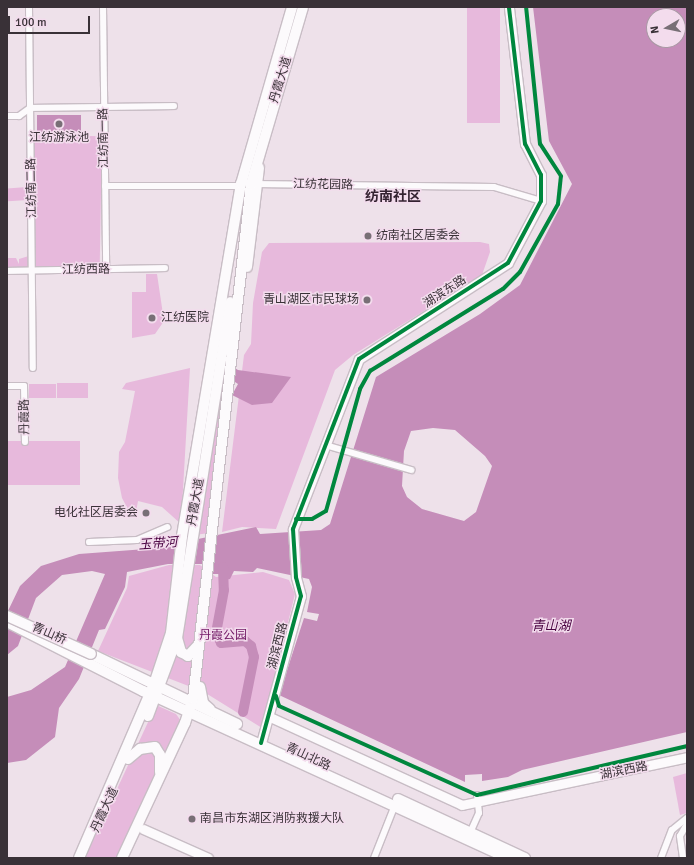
<!DOCTYPE html>
<html>
<head>
<meta charset="utf-8">
<style>
	body { margin:0 }
	#map { position:relative; width:694px; height:865px; overflow:hidden; background:#eee1ea; font-family:Signika,"Noto Sans SC",sans-serif }
	div>[style] { position:absolute }
	[style*='--x'] { left:calc(var(--x)*1px); top:calc(var(--y)*1px); width:calc(var(--w)*1px); rotate:calc(var(--a)*1deg) }
	.green>* { inset:0; background:#e7b9dc; transform-origin:0 0 }
	.water>* { inset:0; background:#c58db9; transform-origin:0 0 }
	.river>* { height:10px; margin:-5px; padding:0 5px; transform-origin:5px; border-radius:5px; background:#c58db9 }
	.roads { filter:drop-shadow(1px 0 #c8bdc5) drop-shadow(-1px 0 #c8bdc5) drop-shadow(0 1px #c8bdc5) drop-shadow(0 -1px #c8bdc5) }
	.street>* { height:6px; margin:-3px; padding:0 3px; transform-origin:3px; border-radius:3px; background:#fcfafc }
	.secondary>* { height:9px; margin:-4.5px; padding:0 4.5px; transform-origin:4.5px; border-radius:4.5px; background:#fcfafc }
	.primary>* { height:10px; margin:-5px; padding:0 5px; transform-origin:5px; border-radius:5px; background:#fcfafc }
	.bridges { filter:drop-shadow(1px 0 #c8bdc5) drop-shadow(-1px 0 #c8bdc5) drop-shadow(0 1px #c8bdc5) drop-shadow(0 -1px #c8bdc5) }
	.primary-bridge>* { height:10px; margin:-5px; padding:0 5px; transform-origin:5px; border-radius:5px; background:#fcfafc }
	.cycleway>* { height:4px; margin:-2px; padding:0 2px; transform-origin:2px; border-radius:2px; background:#00873e }
	.dots>* { width:11px; height:11px; translate:-50% -50%; box-sizing:border-box; border:2px solid #f3dced; border-radius:50% }
	span { translate:-50% -50%; white-space:nowrap; text-align:center; line-height:1.15; -webkit-text-stroke:3px #f3dced; paint-order:stroke }
	.street-label { font-size:12px; color:#393137 }
	.poi-label { font-size:12px; color:#393137 }
	.left { translate:0 -50%; text-align:left }
	.right { translate:-100% -50%; text-align:right }
	.park-label { font-size:12px; color:#711765 }
	.water-label { font-size:13px; color:#4a0442; font-style:italic }
	.quarter-label { font-size:14px; color:#342331; font-weight:700 }
	.frame { position:absolute; inset:0; border:8px solid #393137; pointer-events:none }
	.north { position:absolute; left:646px; top:8px; width:40px; height:40px; box-sizing:border-box; background:#f3dced; border:1px solid #a998a4; border-radius:50%; rotate:261deg; font-size:11px; font-weight:700; line-height:16px; text-align:center; color:#393137 }
	.north::after { content:''; display:block; margin:auto; width:14px; height:18px; background:#786f76; clip-path:polygon(50% 0,100% 100%,50% 72%,0 100%) }
	.scale { position:absolute; left:8px; top:16px; width:82px; height:18px; box-sizing:border-box; border:2px solid #393137; border-top:0; padding-left:5px; font-size:12px; line-height:14px; white-space:nowrap; color:#393137; -webkit-text-stroke:3px #f3dced; paint-order:stroke }
</style>
</head>
<body>
<div id="map">
	<div class="green">
		<div style="left:467px;top:7px;width:33px;height:116px"></div>
		<div style="left:31px;top:135px;width:71px;height:136px;rotate:1deg"></div>
		<div style="left:27px;top:187px;width:13px;height:20px;rotate:86deg"></div>
		<div style="clip-path:polygon(480px 242px,489px 244px,490px 252px,482px 275px,353px 355px,335px 370px,276px 529px,242px 527px,222px 532px,244px 355px,251px 344px,253px 303px,262px 252px,269px 243px)"></div>
		<div style="clip-path:polygon(32px 255px,32px 268px,7px 269px,7px 258px,16px 258px,19px 264px,19px 259px)"></div>
		<div style="clip-path:polygon(146px 274px,157px 274px,164px 321px,155px 334px,132px 338px,132px 292px,146px 292px)"></div>
		<div style="clip-path:polygon(234px 293px,209px 533px,195px 535px)"></div>
		<div style="clip-path:polygon(190px 368px,181px 524px,162px 507px,138px 501px,136px 512px,129px 511px,122px 498px,118px 478px,119px 452px,125px 442px,135px 391px,122px 389px,126px 383px)"></div>
		<div style="left:57px;top:383px;width:31px;height:15px"></div>
		<div style="left:29px;top:384px;width:27px;height:14px"></div>
		<div style="left:80px;top:441px;width:44px;height:73px;rotate:90deg"></div>
		<div style="clip-path:polygon(169px 565px,200px 565px,216px 577px,263px 572px,289px 580px,295px 594px,262px 728px,204px 692px,98px 651px,127px 588px,129px 576px)"></div>
		<div style="clip-path:polygon(156px 705px,176px 714px,181px 721px,118px 858px,85px 858px)"></div>
		<div style="clip-path:polygon(687px 773px,687px 813px,680px 815px,673px 777px)"></div>
	</div>
	<div class="water">
		<div style="clip-path:polygon(evenodd,533px 7px,687px 7px,687px 732px,522px 770px,508px 777px,482px 781px,482px 774px,465px 775px,465px 782px,279px 695px,304px 618px,317px 621px,319px 614px,307px 612px,312px 587px,309px 579px,257px 568px,253px 572px,234px 571px,230px 579px,223px 580px,220px 574px,210px 574px,204px 564px,168px 564px,127px 572px,125px 587px,105px 629px,99px 630px,79px 679px,59px 708px,55px 737px,26px 760px,7px 763px,7px 697px,31px 690px,65px 667px,105px 574px,92px 571px,62px 575px,36px 598px,18px 646px,7px 655px,7px 613px,20px 586px,41px 566px,79px 554px,186px 546px,198px 539px,256px 527px,260px 534px,321px 530px,330px 524px,376px 377px,480px 314px,520px 285px,572px 184px,549px 141px,533px 7px,654px 16px,678px 16px,678px 40px,654px 40px,654px 16px,533px 7px,433px 428px,455px 430px,485px 456px,492px 466px,476px 512px,464px 521px,422px 509px,407px 497px,402px 486px,404px 451px,411px 431px,433px 428px)"></div>
		<div style="left:37px;top:115px;width:44px;height:17px"></div>
		<div style="clip-path:polygon(218px 357px,238px 370px,291px 377px,272px 403px,252px 405px,232px 395px,238px 384px,223px 374px)"></div>
	</div>
	<div class="river">
		<div style="--x:223;--y:567;--w:23;--a:88"></div>
		<div style="--x:224;--y:590;--w:44;--a:100.5"></div>
		<div style="--x:216;--y:633;--w:11;--a:63"></div>
		<div style="--x:221;--y:643;--w:24;--a:-5"></div>
		<div style="--x:245;--y:641;--w:8;--a:40"></div>
		<div style="--x:251;--y:646;--w:11;--a:75"></div>
		<div style="--x:254;--y:657;--w:56;--a:101.3"></div>
	</div>
	<div class="roads">
		<div class="street">
			<div style="--x:29;--y:7;--w:361;--a:89.4"></div>
			<div style="--x:103;--y:7;--w:263;--a:89.3"></div>
			<div style="--x:7;--y:116;--w:12;--a:0"></div>
			<div style="--x:19;--y:116;--w:14;--a:-36"></div>
			<div style="--x:30;--y:108;--w:144;--a:-0.8"></div>
			<div style="--x:254;--y:184;--w:240;--a:0.7"></div>
			<div style="--x:494;--y:187;--w:49;--a:16.6"></div>
			<div style="--x:105;--y:186;--w:137;--a:0"></div>
			<div style="--x:7;--y:271;--w:158;--a:-1.1"></div>
			<div style="--x:7;--y:386;--w:17;--a:0"></div>
			<div style="--x:24;--y:386;--w:56;--a:89"></div>
			<div style="--x:325;--y:445;--w:90;--a:16.2"></div>
			<div style="--x:89;--y:542;--w:48;--a:-2.4"></div>
			<div style="--x:137;--y:540;--w:33;--a:-23"></div>
			<div style="--x:470;--y:833;--w:22;--a:-66"></div>
			<div style="--x:479;--y:813;--w:18;--a:-96"></div>
			<div style="--x:374;--y:858;--w:57;--a:-68.4"></div>
			<div style="--x:661;--y:858;--w:30;--a:-69"></div>
			<div style="--x:672;--y:830;--w:19;--a:-39"></div>
			<div style="--x:683;--y:858;--w:22;--a:-98"></div>
			<div style="--x:680;--y:836;--w:14;--a:-60"></div>
		</div>
		<div class="secondary">
			<div style="--x:270;--y:717;--w:211;--a:24.6"></div>
			<div style="--x:462;--y:805;--w:230;--a:-12"></div>
			<div style="--x:261;--y:743;--w:152;--a:-74.8"></div>
			<div style="--x:301;--y:596;--w:20;--a:-105"></div>
			<div style="--x:296;--y:577;--w:48;--a:-93.6"></div>
			<div style="--x:293;--y:529;--w:182;--a:-68.8"></div>
			<div style="--x:359;--y:359;--w:177;--a:-32.8"></div>
			<div style="--x:508;--y:263;--w:70;--a:-62"></div>
			<div style="--x:541;--y:201;--w:26;--a:-90"></div>
			<div style="--x:541;--y:175;--w:35;--a:-117"></div>
			<div style="--x:525;--y:144;--w:138;--a:-96.7"></div>
			<div style="--x:143;--y:829;--w:71;--a:24"></div>
		</div>
		<div class="primary">
			<div style="--x:247;--y:267;--w:100;--a:-83.1"></div>
			<div style="--x:7;--y:622;--w:153;--a:26.9"></div>
			<div style="--x:143;--y:691;--w:401;--a:24.6"></div>
			<div style="--x:177;--y:638;--w:15;--a:74"></div>
			<div style="--x:181;--y:652;--w:8;--a:30"></div>
			<div style="--x:188;--y:656;--w:16;--a:-47"></div>
			<div style="--x:91;--y:654;--w:162;--a:25.6"></div>
			<div style="--x:200;--y:687;--w:16;--a:79"></div>
			<div style="--x:203;--y:703;--w:9;--a:41"></div>
			<div style="--x:148;--y:716;--w:83;--a:-69.6"></div>
			<div style="--x:177;--y:638;--w:340;--a:-81"></div>
			<div style="--x:128;--y:759;--w:16;--a:-40"></div>
			<div style="--x:140;--y:749;--w:15;--a:-8"></div>
			<div style="--x:155;--y:747;--w:9;--a:58"></div>
			<div style="--x:160;--y:755;--w:17;--a:90"></div>
			<div style="--x:398;--y:799;--w:140;--a:24.9"></div>
			<div style="--x:79;--y:858;--w:189;--a:-66.7"></div>
			<div style="--x:154;--y:684;--w:54;--a:-71.6"></div>
			<div style="--x:171;--y:633;--w:98;--a:-83.5"></div>
			<div style="--x:182;--y:536;--w:357;--a:-80.5"></div>
			<div style="--x:241;--y:184;--w:184;--a:-73.9"></div>
			<div style="--x:122;--y:858;--w:149;--a:-65"></div>
			<div style="--x:185;--y:723;--w:25;--a:-72"></div>
			<div style="--x:193;--y:699;--w:518;--a:-83.57"></div>
			<div style="--x:251;--y:184;--w:184;--a:-73.6"></div>
		</div>
	</div>
	<div class="bridges">
		<div class="primary-bridge">
			<div style="--x:7;--y:616;--w:92;--a:24.3"></div>
		</div>
	</div>
	<div class="cycleway">
		<div style="--x:296;--y:519;--w:16;--a:0"></div>
		<div style="--x:312;--y:519;--w:16;--a:-30"></div>
		<div style="--x:326;--y:511;--w:127;--a:-74.4"></div>
		<div style="--x:360;--y:389;--w:21;--a:-61"></div>
		<div style="--x:370;--y:371;--w:156;--a:-31.7"></div>
		<div style="--x:503;--y:289;--w:24;--a:-45"></div>
		<div style="--x:520;--y:272;--w:78;--a:-60.8"></div>
		<div style="--x:558;--y:204;--w:28;--a:-84"></div>
		<div style="--x:561;--y:176;--w:38;--a:-123"></div>
		<div style="--x:540;--y:144;--w:138;--a:-95.8"></div>
		<div style="--x:276;--y:696;--w:10;--a:73"></div>
		<div style="--x:279;--y:706;--w:217;--a:24.2"></div>
		<div style="--x:477;--y:795;--w:216;--a:-13.1"></div>
		<div style="--x:261;--y:743;--w:152;--a:-74.8"></div>
		<div style="--x:301;--y:596;--w:20;--a:-105"></div>
		<div style="--x:296;--y:577;--w:48;--a:-93.6"></div>
		<div style="--x:293;--y:529;--w:182;--a:-68.8"></div>
		<div style="--x:359;--y:359;--w:177;--a:-32.8"></div>
		<div style="--x:508;--y:263;--w:70;--a:-62"></div>
		<div style="--x:541;--y:201;--w:26;--a:-90"></div>
		<div style="--x:541;--y:175;--w:35;--a:-117"></div>
		<div style="--x:525;--y:144;--w:138;--a:-96.7"></div>
	</div>
	<div class="dots">
		<div style="left:59px;top:124px;background:#786f76"></div>
		<div style="left:368px;top:236px;background:#786f76"></div>
		<div style="left:367px;top:300px;background:#786f76"></div>
		<div style="left:152px;top:318px;background:#786f76"></div>
		<div style="left:146px;top:513px;background:#786f76"></div>
		<div style="left:192px;top:819px;background:#786f76"></div>
	</div>
	<div class="street-label">
		<span style="left:281px;top:80px;rotate:-73deg">丹霞大道</span>
		<span style="left:104px;top:138px;rotate:-91deg">江纺南一路</span>
		<span style="left:323px;top:185px;rotate:1deg">江纺花园路</span>
		<span style="left:32px;top:188px;rotate:-91deg">江纺南二路</span>
		<span style="left:86px;top:270px;rotate:-1deg">江纺西路</span>
		<span style="left:445px;top:292px;rotate:-33deg">湖滨东路</span>
		<span style="left:25px;top:417px;rotate:-91deg">丹霞路</span>
		<span style="left:196px;top:502px;rotate:-80deg">丹霞大道</span>
		<span style="left:49px;top:634px;rotate:23deg">青山桥</span>
		<span style="left:278px;top:646px;rotate:-76deg">湖滨西路</span>
		<span style="left:308px;top:757px;rotate:25deg">青山北路</span>
		<span style="left:624px;top:771px;rotate:-11deg">湖滨西路</span>
		<span style="left:105px;top:810px;rotate:-65deg">丹霞大道</span>
	</div>
	<div class="poi-label">
		<span style="left:59px;top:138px">江纺游泳池</span>
		<span class="left" style="left:376px;top:236px">纺南社区居委会</span>
		<span class="right" style="left:359px;top:300px">青山湖区市民球场</span>
		<span class="left" style="left:161px;top:318px">江纺医院</span>
		<span class="right" style="left:138px;top:513px">电化社区居委会</span>
		<span class="left" style="left:200px;top:819px">南昌市东湖区消防救援大队</span>
	</div>
	<div class="park-label">
		<span style="left:223px;top:636px">丹霞公园</span>
	</div>
	<div class="water-label">
		<span style="left:158px;top:544px;rotate:-4deg">玉带河</span>
		<span style="left:551px;top:626px">青山湖</span>
	</div>
	<div class="quarter-label">
		<span style="left:393px;top:197px">纺南社区</span>
	</div>
	<div class="frame"></div>
	<div class="north">N</div>
	<div class="scale">100 m</div>
</div>
</body>
</html>
